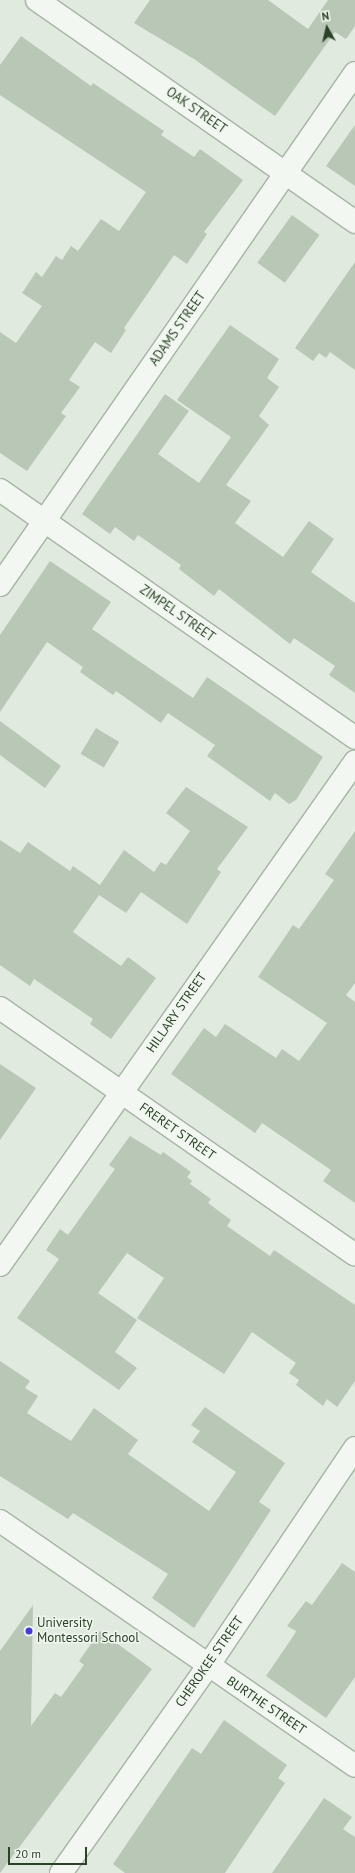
<!DOCTYPE html>
<html>
<head>
<meta charset="utf-8">
<style>
	body { margin:0 }
	#map { position:relative; width:355px; height:1873px; overflow:hidden; background:#e1eadf; font-family:"PT Sans",sans-serif }
	div>[style] { position:absolute }
	[style*='--x'] { left:calc(var(--x)*1px); top:calc(var(--y)*1px); width:calc(var(--w)*1px); rotate:calc(var(--a)*1deg) }
	.building>* { inset:0; background:#b8c7b6; transform-origin:0 0 }
	.roads { filter:drop-shadow(1px 0 #a6b4a4) drop-shadow(-1px 0 #a6b4a4) drop-shadow(0 1px #a6b4a4) drop-shadow(0 -1px #a6b4a4) }
	.minor>* { height:22px; margin:-11px; padding:0 11px; transform-origin:11px; border-radius:11px; background:#f3f7f2 }
	.dots>* { width:11px; height:11px; translate:-50% -50%; box-sizing:border-box; border:2px solid #f0f7ef; border-radius:50% }
	span { translate:-50% -50%; white-space:nowrap; text-align:center; line-height:1.15; -webkit-text-stroke:3px #f0f7ef; paint-order:stroke }
	.street-label { font-size:13px; color:#2a4226 }
	.poi-label { font-size:13px; color:#2a4226 }
	.left { translate:0 -50%; text-align:left }
	.north { position:absolute; left:307px; top:8px; width:40px; height:40px; -webkit-text-stroke:3px #f0f7ef; paint-order:stroke; rotate:352deg; font-size:11px; font-weight:700; line-height:16px; text-align:center; color:#2a4226 }
	.north::after { content:''; display:block; margin:auto; width:14px; height:18px; background:#2a4226; clip-path:polygon(50% 0,100% 100%,50% 72%,0 100%) }
	.scale { position:absolute; left:8px; top:1847px; width:79px; height:18px; box-sizing:border-box; border:2px solid #2a4226; border-top:0; padding-left:5px; font-size:12px; line-height:14px; white-space:nowrap; color:#2a4226; -webkit-text-stroke:3px #f0f7ef; paint-order:stroke }
</style>
</head>
<body>
<div id="map">
	<div class="building">
		<div style="clip-path:polygon(150px 0,268px 0,308px 29px,328px 0,355px 0,355px 26px,346px 39px,335px 32px,275px 116px,194px 59px,134px 23px)"></div>
		<div style="clip-path:polygon(21px 36px,91px 86px,93px 83px,164px 131px,161px 135px,194px 157px,200px 149px,243px 180px,204px 232px,207px 234px,187px 264px,174px 255px,124px 328px,126px 330px,111px 353px,95px 342px,69px 380px,80px 387px,61px 413px,66px 416px,27px 471px,0 453px,0 332px,16px 343px,42px 306px,22px 293px,36px 272px,42px 277px,56px 256px,62px 260px,71px 246px,78px 251px,101px 219px,119px 231px,146px 192px,0 95px,0 65px)"></div>
		<div style="clip-path:polygon(355px 125px,355px 186px,326px 166px)"></div>
		<div style="left:292px;top:215px;width:34px;height:59px;rotate:36deg"></div>
		<div style="clip-path:polygon(355px 262px,355px 370px,330px 352px,326px 358px,319px 353px,313px 361px,295px 348px)"></div>
		<div style="clip-path:polygon(230px 325px,279px 359px,267px 378px,279px 387px,259px 416px,269px 425px,226px 485px,251px 501px,235px 523px,283px 557px,309px 521px,334px 539px,311px 572px,355px 603px,355px 693px,329px 675px,335px 666px,294px 638px,290px 644px,219px 589px,214px 596px,179px 569px,181px 565px,138px 535px,134px 541px,115px 527px,110px 534px,82px 514px,165px 394px,189px 411px,158px 454px,199px 483px,231px 437px,177px 400px)"></div>
		<div style="clip-path:polygon(50px 561px,111px 602px,92px 629px,193px 698px,207px 677px,323px 757px,296px 800px,289px 804px,275px 793px,270px 801px,207px 756px,215px 745px,168px 713px,161px 723px,116px 691px,113px 695px,80px 672px,83px 667px,47px 642px,0 712px,0 635px)"></div>
		<div style="clip-path:polygon(0 721px,61px 766px,45px 788px,0 755px)"></div>
		<div style="left:96px;top:728px;width:27px;height:30px;rotate:31deg"></div>
		<div style="clip-path:polygon(186px 787px,248px 827px,217px 869px,221px 872px,187px 924px,141px 892px,126px 913px,99px 895px,73px 932px,121px 966px,128px 957px,156px 978px,111px 1039px,90px 1024px,93px 1019px,34px 979px,30px 986px,0 965px,0 840px,20px 853px,28px 842px,70px 871px,73px 866px,100px 885px,124px 850px,154px 872px,161px 862px,166px 865px,190px 831px,166px 813px)"></div>
		<div style="clip-path:polygon(355px 831px,355px 983px,346px 995px,355px 1002px,355px 1203px,323px 1181px,331px 1170px,262px 1123px,255px 1133px,171px 1074px,204px 1028px,216px 1037px,225px 1024px,276px 1058px,282px 1049px,299px 1061px,327px 1023px,258px 977px,293px 925px,299px 929px,334px 880px,325px 874px)"></div>
		<div style="clip-path:polygon(0 1064px,36px 1088px,0 1140px)"></div>
		<div style="clip-path:polygon(130px 1136px,161px 1155px,163px 1152px,191px 1172px,187px 1177px,192px 1181px,190px 1184px,211px 1199px,208px 1203px,231px 1220px,227px 1226px,270px 1256px,274px 1250px,355px 1305px,355px 1381px,337px 1407px,327px 1399px,323px 1406px,296px 1385px,299px 1380px,289px 1373px,296px 1363px,252px 1332px,224px 1374px,137px 1318px,164px 1278px,127px 1253px,98px 1293px,137px 1320px,115px 1352px,137px 1368px,119px 1390px,17px 1318px,59px 1259px,46px 1250px,60px 1229px,68px 1235px,115px 1169px,109px 1165px)"></div>
		<div style="clip-path:polygon(0 1361px,30px 1381px,25px 1388px,38px 1396px,27px 1413px,71px 1441px,94px 1408px,138px 1440px,128px 1454px,209px 1511px,236px 1472px,192px 1442px,200px 1431px,191px 1425px,205px 1407px,285px 1463px,259px 1502px,271px 1510px,194px 1628px,152px 1598px,168px 1574px,73px 1513px,68px 1519px,0 1476px)"></div>
		<div style="clip-path:polygon(342px 1563px,355px 1572px,355px 1677px,326px 1718px,266px 1676px,294px 1635px,296px 1631px,287px 1626px,306px 1601px,312px 1605px)"></div>
		<div style="clip-path:polygon(33px 1605px,31px 1726px,55px 1693px,61px 1697px,84px 1665px,79px 1661px,100px 1631px,152px 1669px,0 1873px,0 1651px)"></div>
		<div style="clip-path:polygon(224px 1720px,287px 1765px,278px 1778px,285px 1783px,225px 1873px,125px 1873px,113px 1864px,192px 1748px,201px 1754px)"></div>
		<div style="clip-path:polygon(324px 1798px,352px 1817px,343px 1829px,355px 1837px,355px 1873px,272px 1873px)"></div>
	</div>
	<div class="roads">
		<div class="minor">
			<div style="--x:37;--y:0;--w:388;--a:34.9"></div>
			<div style="--x:0;--y:490;--w:433;--a:34.9"></div>
			<div style="--x:0;--y:585;--w:623;--a:-55.26"></div>
			<div style="--x:0;--y:1008;--w:432;--a:34.8"></div>
			<div style="--x:0;--y:1265;--w:616;--a:-54.79"></div>
			<div style="--x:0;--y:1521;--w:431;--a:34.6"></div>
			<div style="--x:61;--y:1873;--w:254;--a:-54.6"></div>
			<div style="--x:208;--y:1666;--w:263;--a:-56"></div>
		</div>
	</div>
	<div class="dots">
		<div style="left:29px;top:1631px;background:#4739da"></div>
	</div>
	<div class="street-label">
		<span style="left:196px;top:111px;rotate:35deg">OAK STREET</span>
		<span style="left:178px;top:329px;rotate:-55deg">ADAMS STREET</span>
		<span style="left:177px;top:614px;rotate:35deg">ZIMPEL STREET</span>
		<span style="left:177px;top:1013px;rotate:-55deg">HILLARY STREET</span>
		<span style="left:177px;top:1132px;rotate:35deg">FRERET STREET</span>
		<span style="left:210px;top:1662px;rotate:-55deg">CHEROKEE STREET</span>
		<span style="left:266px;top:1706px;rotate:34deg">BURTHE STREET</span>
	</div>
	<div class="poi-label">
		<span class="left" style="left:37px;top:1631px">University<br>Montessori School</span>
	</div>
	<div class="north">N</div>
	<div class="scale">20 m</div>
</div>
</body>
</html>
